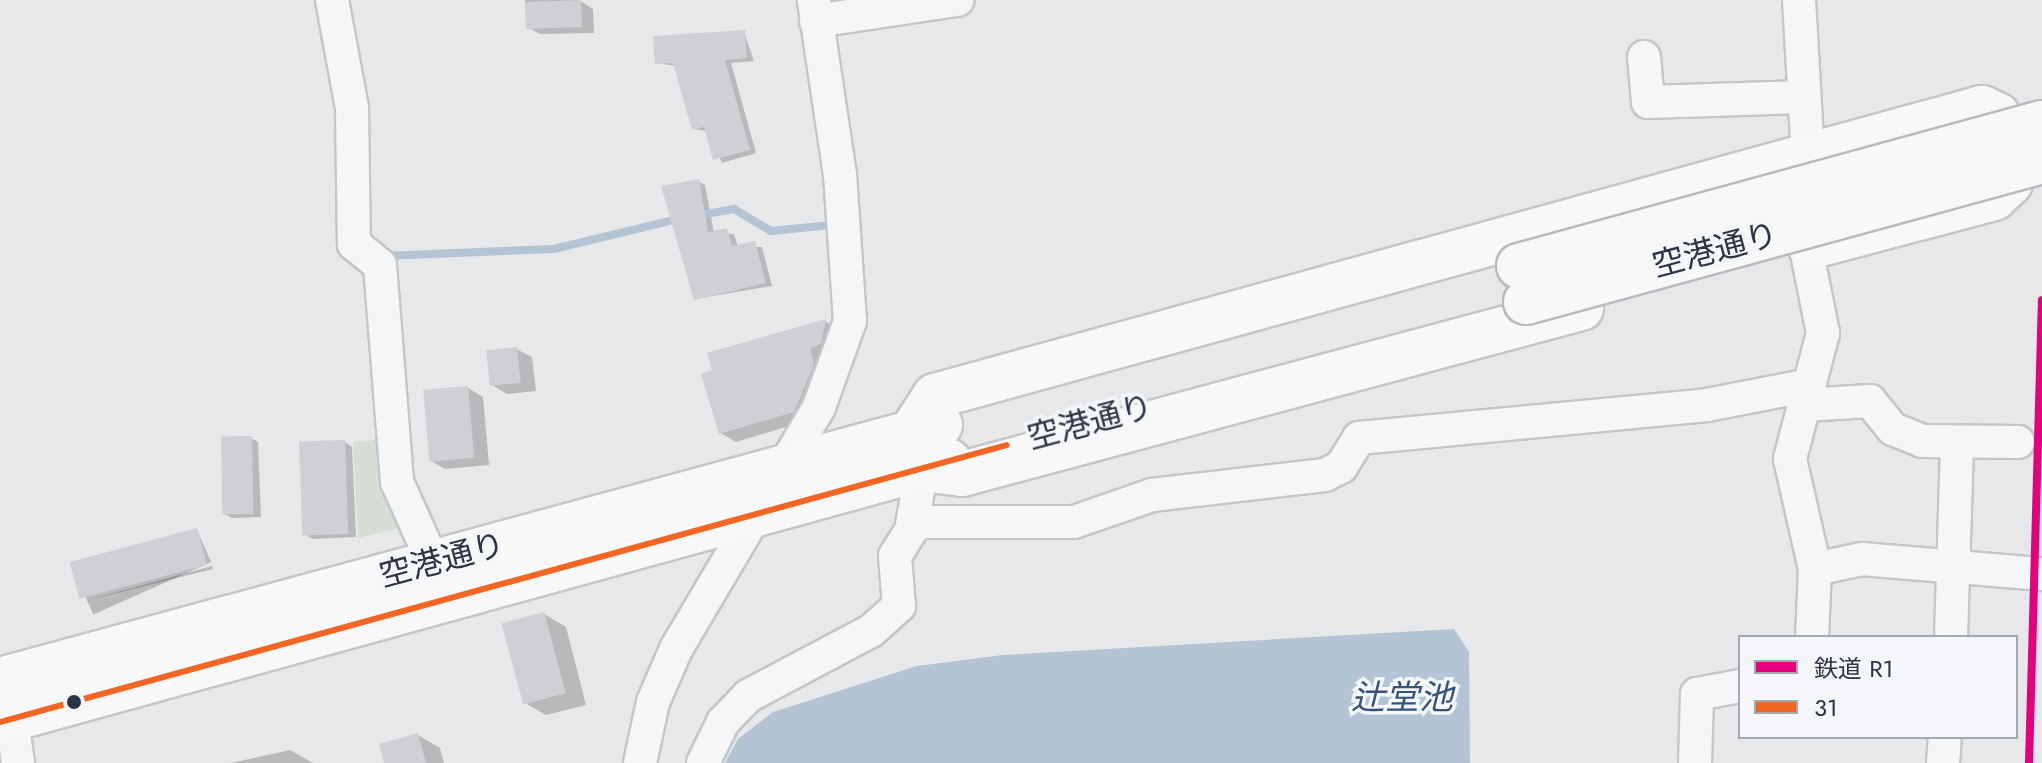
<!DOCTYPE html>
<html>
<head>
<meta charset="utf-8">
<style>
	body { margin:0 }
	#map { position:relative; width:2042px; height:763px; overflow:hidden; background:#e6e8ea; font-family:Jost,"Noto Sans JP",sans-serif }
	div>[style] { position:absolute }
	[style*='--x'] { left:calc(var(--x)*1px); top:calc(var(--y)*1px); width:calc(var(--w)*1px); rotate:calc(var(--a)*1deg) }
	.green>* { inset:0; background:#d6ded6 }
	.water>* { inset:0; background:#b4c4d5 }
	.shadow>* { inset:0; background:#0003; transform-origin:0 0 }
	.stream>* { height:8px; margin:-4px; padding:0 4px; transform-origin:4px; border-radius:4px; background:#b4c4d5 }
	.building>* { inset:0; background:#ced0d3; transform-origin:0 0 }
	.roads { filter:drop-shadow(2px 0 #c4c6c8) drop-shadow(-2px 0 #c4c6c8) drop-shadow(0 2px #c4c6c8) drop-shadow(0 -2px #c4c6c8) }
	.street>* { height:32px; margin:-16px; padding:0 16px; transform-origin:16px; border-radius:16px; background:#f5f6f7 }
	.highway>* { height:44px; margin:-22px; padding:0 22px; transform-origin:22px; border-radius:22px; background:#f8f8f8 }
	.bridges { filter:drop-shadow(2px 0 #b8bbbf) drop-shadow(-2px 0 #b8bbbf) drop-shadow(0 2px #b8bbbf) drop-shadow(0 -2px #b8bbbf) }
	.highway-bridge>* { height:44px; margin:-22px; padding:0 22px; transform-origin:22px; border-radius:22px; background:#f8f8f8 }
	.bus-1>* { height:6px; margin:-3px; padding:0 3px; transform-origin:3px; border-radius:3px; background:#f26522 }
	.rail-1>* { height:8px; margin:-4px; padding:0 4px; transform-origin:4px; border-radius:4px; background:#e5007d }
	.dots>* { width:22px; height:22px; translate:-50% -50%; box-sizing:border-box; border:4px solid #f4f6f9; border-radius:50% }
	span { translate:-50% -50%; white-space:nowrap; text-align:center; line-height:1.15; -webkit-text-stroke:7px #f4f6f9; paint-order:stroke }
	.street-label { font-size:32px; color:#2b3445 }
	.water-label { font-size:34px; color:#34527a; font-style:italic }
	.legend { position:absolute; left:1738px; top:635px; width:280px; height:104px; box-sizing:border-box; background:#f4f6f9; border:2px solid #a4a8b1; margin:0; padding:10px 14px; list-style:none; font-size:24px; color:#2b3445 }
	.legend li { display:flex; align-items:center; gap:16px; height:40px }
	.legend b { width:40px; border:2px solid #a4a8b1 }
</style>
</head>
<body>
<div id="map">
	<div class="green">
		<div style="clip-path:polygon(387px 438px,403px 527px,358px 538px,353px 442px)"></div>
	</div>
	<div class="water">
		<div style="clip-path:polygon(1454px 629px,1469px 652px,1470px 763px,725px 763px,738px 739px,773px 712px,917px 666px,1003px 655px)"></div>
	</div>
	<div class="shadow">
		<div style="clip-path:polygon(525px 0,579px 0,593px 9px,594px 33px,540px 34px,527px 27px)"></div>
		<div style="clip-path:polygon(744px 32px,754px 61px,731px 63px,756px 153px,722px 163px,707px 131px,694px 129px,676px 66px,657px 63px)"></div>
		<div style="clip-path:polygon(698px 181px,705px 185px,714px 233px,734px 234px,738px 247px,762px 247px,772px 286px,695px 299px)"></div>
		<div style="clip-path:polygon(825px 321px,840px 330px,809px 420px,736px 442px,721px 433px)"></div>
		<div style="clip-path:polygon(516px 349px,532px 357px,536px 391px,507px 394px,492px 385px)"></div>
		<div style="clip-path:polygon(468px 388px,483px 397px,489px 465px,445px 469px,430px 460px)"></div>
		<div style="clip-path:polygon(251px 438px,258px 442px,261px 517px,232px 518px,225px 514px)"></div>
		<div style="clip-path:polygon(345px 442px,352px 447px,356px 537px,313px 539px,306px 535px)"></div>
		<div style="left:197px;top:530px;width:35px;height:129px;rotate:66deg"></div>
		<div style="clip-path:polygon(212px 566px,213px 569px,85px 601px)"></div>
		<div style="clip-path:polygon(544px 614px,566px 627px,586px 705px,546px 715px,523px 702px)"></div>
		<div style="clip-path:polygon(418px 735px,440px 748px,444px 763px,386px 763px)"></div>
		<div style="clip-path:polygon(290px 750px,313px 763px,231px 763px)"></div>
	</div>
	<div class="stream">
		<div style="--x:695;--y:216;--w:40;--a:-10"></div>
		<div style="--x:734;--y:209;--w:43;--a:30.7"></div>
		<div style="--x:771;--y:231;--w:60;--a:-5.7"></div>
		<div style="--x:384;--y:256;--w:170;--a:-2.4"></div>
		<div style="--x:554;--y:249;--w:132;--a:-13.6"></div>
	</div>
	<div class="building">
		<div style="left:581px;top:0;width:27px;height:56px;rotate:88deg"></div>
		<div style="clip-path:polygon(745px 30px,747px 58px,725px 60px,750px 150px,713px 160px,704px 127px,692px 130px,673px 63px,655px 64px,653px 36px)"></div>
		<div style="clip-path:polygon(699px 179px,708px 232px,727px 228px,732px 246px,755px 241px,766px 283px,694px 300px,661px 186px)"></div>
		<div style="clip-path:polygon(826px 319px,821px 344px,810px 348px,814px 364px,794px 412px,719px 434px,701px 374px,712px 370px,707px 353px)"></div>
		<div style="left:517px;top:347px;width:36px;height:31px;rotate:84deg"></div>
		<div style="left:468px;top:386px;width:72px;height:45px;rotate:85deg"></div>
		<div style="left:252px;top:436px;width:78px;height:31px;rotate:89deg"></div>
		<div style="left:345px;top:440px;width:94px;height:46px;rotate:88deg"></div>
		<div style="left:197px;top:528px;width:38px;height:132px;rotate:75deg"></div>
		<div style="left:544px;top:612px;width:84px;height:44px;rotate:75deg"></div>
		<div style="clip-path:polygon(418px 733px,426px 763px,384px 763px,379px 744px)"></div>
	</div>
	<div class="roads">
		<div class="street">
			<div style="--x:332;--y:0;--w:110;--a:79.5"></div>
			<div style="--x:352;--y:108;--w:136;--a:89.2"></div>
			<div style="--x:354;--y:244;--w:33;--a:39"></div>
			<div style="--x:380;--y:265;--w:218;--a:85.5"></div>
			<div style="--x:397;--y:482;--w:88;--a:65.8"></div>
			<div style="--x:1799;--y:0;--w:156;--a:86.7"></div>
			<div style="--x:816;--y:21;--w:143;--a:-8.5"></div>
			<div style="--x:1644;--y:57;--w:45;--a:84.9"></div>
			<div style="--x:1648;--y:102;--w:156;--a:-1.8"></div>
			<div style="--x:1806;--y:248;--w:87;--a:78.7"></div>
			<div style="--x:1823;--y:333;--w:130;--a:104.7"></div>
			<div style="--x:1790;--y:459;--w:113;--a:77.2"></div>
			<div style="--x:1815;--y:569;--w:68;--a:92.5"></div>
			<div style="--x:1804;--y:405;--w:66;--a:-3.5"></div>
			<div style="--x:1870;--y:401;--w:36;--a:51"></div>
			<div style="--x:1893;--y:429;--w:31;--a:22"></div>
			<div style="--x:1922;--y:441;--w:96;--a:0.6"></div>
			<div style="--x:913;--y:522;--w:161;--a:0"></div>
			<div style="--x:1074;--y:522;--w:83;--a:-19.1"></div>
			<div style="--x:1152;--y:495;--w:174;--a:-6.6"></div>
			<div style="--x:1325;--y:475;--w:18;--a:-27"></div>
			<div style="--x:1341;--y:467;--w:34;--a:-58"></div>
			<div style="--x:1359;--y:438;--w:350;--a:-5.4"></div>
			<div style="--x:1707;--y:405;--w:105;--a:-11"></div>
			<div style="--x:1815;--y:569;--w:48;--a:-12"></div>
			<div style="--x:1862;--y:559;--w:181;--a:4.8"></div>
			<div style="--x:1951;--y:637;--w:193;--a:-88.2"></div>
			<div style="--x:12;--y:719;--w:44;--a:82.2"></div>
			<div style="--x:640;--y:763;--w:62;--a:-78"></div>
			<div style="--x:653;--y:702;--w:58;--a:-66.5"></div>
			<div style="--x:676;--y:649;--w:281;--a:-59.4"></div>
			<div style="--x:819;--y:407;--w:91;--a:-70.2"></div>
			<div style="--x:850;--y:321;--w:146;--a:-93.9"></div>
			<div style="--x:840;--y:175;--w:177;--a:-98.5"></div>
			<div style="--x:703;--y:763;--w:46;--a:-64"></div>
			<div style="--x:723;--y:722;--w:36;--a:-46"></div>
			<div style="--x:748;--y:696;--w:139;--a:-27.9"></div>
			<div style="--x:871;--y:631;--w:38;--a:-42"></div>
			<div style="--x:899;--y:606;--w:50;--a:-94.6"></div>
			<div style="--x:895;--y:556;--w:31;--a:-58"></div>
			<div style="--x:911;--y:530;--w:62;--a:-79.8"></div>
			<div style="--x:1695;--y:763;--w:69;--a:-88.3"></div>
			<div style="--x:1697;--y:694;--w:44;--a:-10.5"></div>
			<div style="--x:1943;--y:763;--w:26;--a:-86"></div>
		</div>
		<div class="highway">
			<div style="--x:911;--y:433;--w:44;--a:-57"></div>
			<div style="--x:935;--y:396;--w:1086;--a:-15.38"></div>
			<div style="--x:1982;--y:108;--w:17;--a:25"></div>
			<div style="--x:1997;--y:115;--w:69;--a:79.2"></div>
			<div style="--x:2010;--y:183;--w:22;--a:137"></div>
			<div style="--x:1994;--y:198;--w:190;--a:165.1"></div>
			<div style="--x:922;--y:469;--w:40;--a:7.1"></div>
			<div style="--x:962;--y:474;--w:641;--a:-15.01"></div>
			<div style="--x:0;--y:680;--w:974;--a:-15.18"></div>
			<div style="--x:0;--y:722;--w:984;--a:-15.38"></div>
		</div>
	</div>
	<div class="bridges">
		<div class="highway-bridge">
			<div style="--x:1519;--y:266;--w:542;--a:-15.29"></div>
			<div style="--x:1526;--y:302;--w:535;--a:-15.28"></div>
		</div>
	</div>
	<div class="bus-1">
		<div style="--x:0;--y:722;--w:1044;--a:-15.38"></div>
	</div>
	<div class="rail-1">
		<div style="--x:2029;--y:763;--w:463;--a:-88.4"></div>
	</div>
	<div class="dots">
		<div style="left:74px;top:702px;background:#2b3445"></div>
	</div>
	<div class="street-label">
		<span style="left:1715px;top:250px;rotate:-15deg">空港通り</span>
		<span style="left:1090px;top:422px;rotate:-15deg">空港通り</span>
		<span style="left:442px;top:560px;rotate:-15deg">空港通り</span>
	</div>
	<div class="water-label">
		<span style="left:1402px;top:698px">辻堂池</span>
	</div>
	<ul class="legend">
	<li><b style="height:10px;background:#e5007d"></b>鉄道 R1</li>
	<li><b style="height:10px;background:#f26522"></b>31</li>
	</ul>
</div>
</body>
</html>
